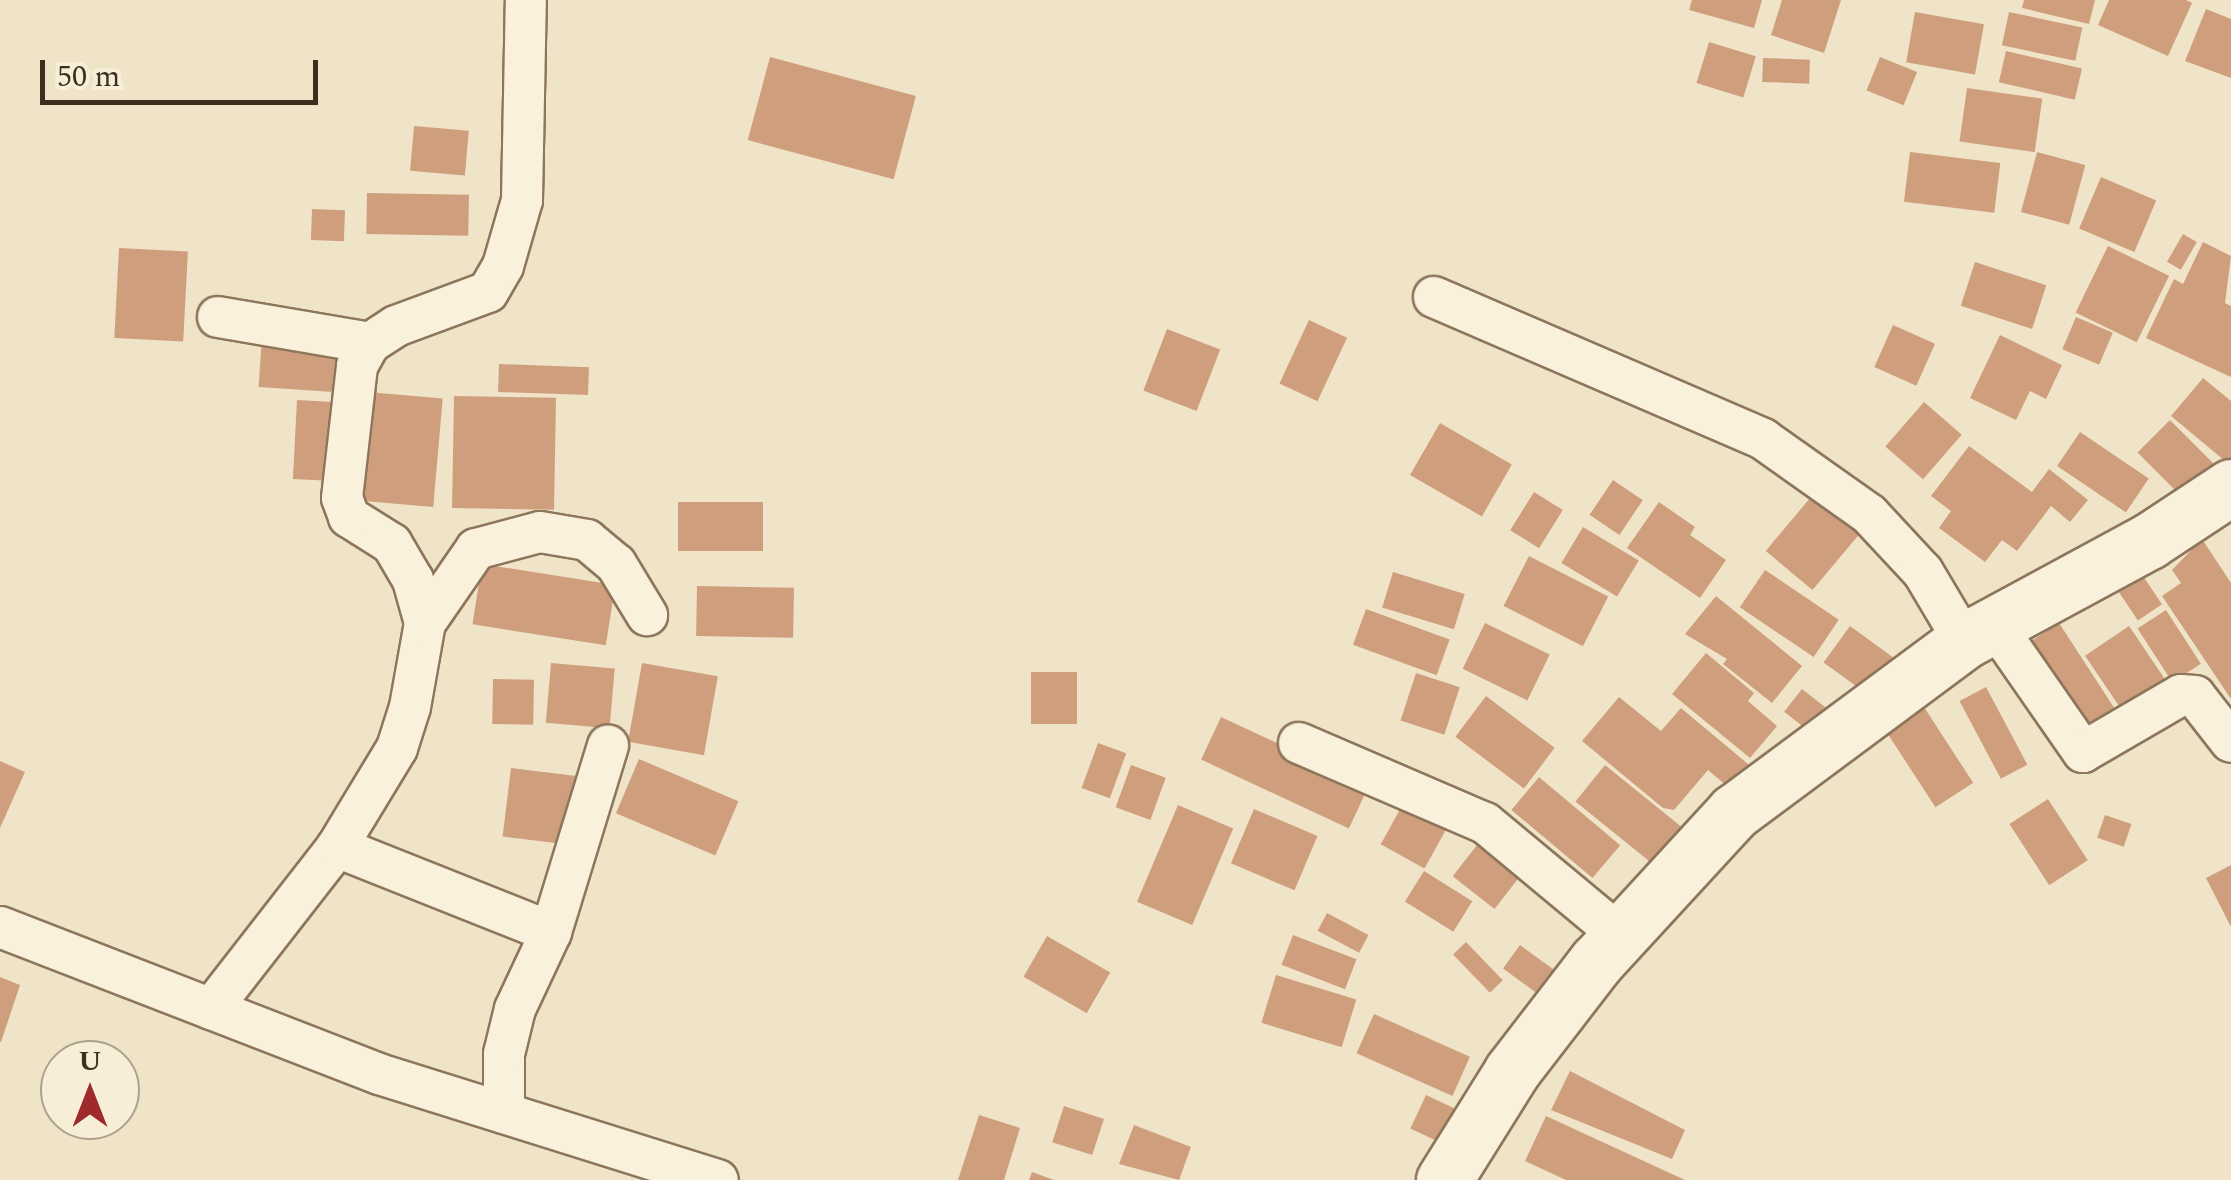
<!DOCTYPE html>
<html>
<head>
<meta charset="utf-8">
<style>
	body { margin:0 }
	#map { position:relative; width:2231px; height:1180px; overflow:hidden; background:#f0e4c8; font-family:Spectral,serif }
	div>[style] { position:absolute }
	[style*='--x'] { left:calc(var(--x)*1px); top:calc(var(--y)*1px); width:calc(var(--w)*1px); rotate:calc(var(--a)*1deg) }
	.building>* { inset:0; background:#cf9f7d; transform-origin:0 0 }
	.roads { filter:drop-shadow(2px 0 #8d765c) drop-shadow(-2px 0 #8d765c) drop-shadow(0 2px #8d765c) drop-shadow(0 -2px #8d765c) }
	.street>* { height:40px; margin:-20px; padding:0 20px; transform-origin:20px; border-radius:20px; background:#faf1dc }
	.secondary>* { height:55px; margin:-27.5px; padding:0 27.5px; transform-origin:27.5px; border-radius:27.5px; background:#faf1dc }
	span { translate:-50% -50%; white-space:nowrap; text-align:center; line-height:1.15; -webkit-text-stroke:10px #f7eed8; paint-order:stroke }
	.north { position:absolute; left:40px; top:1040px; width:100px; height:100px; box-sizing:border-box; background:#f7eed8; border:2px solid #ada18e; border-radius:50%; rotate:0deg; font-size:28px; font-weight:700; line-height:40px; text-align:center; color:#3d2e20 }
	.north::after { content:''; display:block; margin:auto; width:35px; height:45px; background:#9e2a2b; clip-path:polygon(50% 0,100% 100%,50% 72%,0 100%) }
	.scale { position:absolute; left:40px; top:60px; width:278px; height:45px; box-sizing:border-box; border:5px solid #3d2e20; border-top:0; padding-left:12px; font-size:30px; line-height:35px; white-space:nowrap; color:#3d2e20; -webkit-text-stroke:8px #f7eed8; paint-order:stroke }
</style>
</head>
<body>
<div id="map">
	<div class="building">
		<div style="clip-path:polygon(1692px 0,1762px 0,1754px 28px,1689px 10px)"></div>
		<div style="clip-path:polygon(1782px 0,1841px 0,1824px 53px,1771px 35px)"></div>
		<div style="clip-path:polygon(2024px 0,2095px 0,2089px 24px,2022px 8px)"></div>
		<div style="clip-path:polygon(2109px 0,2186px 0,2192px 3px,2168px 56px,2098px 25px)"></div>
		<div style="clip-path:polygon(2206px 9px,2231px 19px,2231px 78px,2185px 61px)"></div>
		<div style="left:1915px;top:12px;width:70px;height:51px;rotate:10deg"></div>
		<div style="left:2009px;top:12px;width:75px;height:34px;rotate:12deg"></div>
		<div style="left:1709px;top:42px;width:49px;height:43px;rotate:17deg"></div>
		<div style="left:2006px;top:51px;width:78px;height:32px;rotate:13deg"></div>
		<div style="left:770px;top:57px;width:151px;height:86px;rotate:15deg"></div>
		<div style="left:1880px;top:57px;width:40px;height:36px;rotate:22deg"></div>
		<div style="left:1763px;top:58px;width:47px;height:24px;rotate:2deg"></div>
		<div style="left:1967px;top:88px;width:76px;height:54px;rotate:8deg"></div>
		<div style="left:414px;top:126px;width:55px;height:45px;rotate:5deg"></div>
		<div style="left:1910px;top:152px;width:91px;height:50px;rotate:7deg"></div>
		<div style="left:2037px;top:152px;width:50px;height:62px;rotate:15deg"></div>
		<div style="left:2101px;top:177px;width:60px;height:56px;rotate:23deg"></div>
		<div style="left:367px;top:193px;width:102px;height:41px;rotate:1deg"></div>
		<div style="left:312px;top:209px;width:33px;height:31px;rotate:2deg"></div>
		<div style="left:2183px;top:234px;width:16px;height:32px;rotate:30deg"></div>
		<div style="clip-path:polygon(2203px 242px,2231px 256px,2225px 303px,2231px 306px,2231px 377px,2146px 338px,2174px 279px,2183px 284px)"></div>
		<div style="left:2108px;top:246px;width:68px;height:74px;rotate:26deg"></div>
		<div style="left:119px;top:248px;width:69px;height:90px;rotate:3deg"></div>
		<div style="left:1975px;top:262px;width:75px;height:46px;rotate:18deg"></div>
		<div style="left:2076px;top:317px;width:40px;height:35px;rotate:23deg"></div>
		<div style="left:1309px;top:320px;width:42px;height:70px;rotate:25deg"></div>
		<div style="left:1893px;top:325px;width:46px;height:46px;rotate:24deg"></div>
		<div style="left:1167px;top:329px;width:57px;height:66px;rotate:21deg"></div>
		<div style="clip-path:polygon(2000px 335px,2062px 365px,2046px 399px,2030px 391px,2016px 420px,1970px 398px)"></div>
		<div style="left:262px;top:337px;width:75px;height:50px;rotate:4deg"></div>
		<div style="left:499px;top:364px;width:90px;height:28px;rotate:2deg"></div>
		<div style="clip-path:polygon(2203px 378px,2231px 401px,2231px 466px,2171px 416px)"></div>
		<div style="left:368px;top:392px;width:75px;height:109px;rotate:5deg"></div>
		<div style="left:454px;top:396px;width:102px;height:112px;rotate:1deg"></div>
		<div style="left:297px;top:400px;width:41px;height:79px;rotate:3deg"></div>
		<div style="left:1924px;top:402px;width:50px;height:59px;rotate:41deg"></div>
		<div style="left:2170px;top:420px;width:69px;height:46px;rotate:45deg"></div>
		<div style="left:1440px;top:423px;width:83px;height:60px;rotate:30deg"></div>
		<div style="left:2080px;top:432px;width:83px;height:41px;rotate:34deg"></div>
		<div style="clip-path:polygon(1969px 446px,2032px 492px,2049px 469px,2088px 500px,2070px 522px,2051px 506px,2017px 551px,2002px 540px,1985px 562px,1939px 528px,1951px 511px,1931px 496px)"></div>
		<div style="left:1613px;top:480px;width:36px;height:42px;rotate:34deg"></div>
		<div style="left:1821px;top:485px;width:61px;height:86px;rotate:40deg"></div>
		<div style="left:1534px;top:492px;width:34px;height:45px;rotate:32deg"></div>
		<div style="left:763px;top:502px;width:49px;height:85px;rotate:90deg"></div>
		<div style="clip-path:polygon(1659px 502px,1695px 527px,1690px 535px,1726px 560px,1700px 598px,1627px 548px)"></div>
		<div style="left:1583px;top:527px;width:65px;height:42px;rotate:31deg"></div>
		<div style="clip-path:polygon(2202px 539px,2231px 583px,2231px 699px,2162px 596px,2181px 583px,2172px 570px)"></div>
		<div style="left:1529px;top:556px;width:89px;height:56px;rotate:27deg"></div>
		<div style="left:482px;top:564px;width:135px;height:61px;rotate:9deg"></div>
		<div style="left:1765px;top:570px;width:89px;height:45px;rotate:34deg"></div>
		<div style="left:1393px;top:572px;width:75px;height:37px;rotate:17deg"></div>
		<div style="left:2143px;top:576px;width:34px;height:29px;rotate:56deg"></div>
		<div style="left:697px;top:586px;width:97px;height:50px;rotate:1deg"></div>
		<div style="clip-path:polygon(1716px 596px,1802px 666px,1772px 703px,1723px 664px,1727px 659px,1685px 634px)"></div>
		<div style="left:1366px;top:609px;width:89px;height:38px;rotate:20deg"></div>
		<div style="left:2166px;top:610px;width:64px;height:34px;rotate:57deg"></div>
		<div style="left:1485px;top:623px;width:72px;height:51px;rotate:26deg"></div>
		<div style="left:2059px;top:623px;width:117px;height:37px;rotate:57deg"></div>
		<div style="left:1850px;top:626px;width:65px;height:45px;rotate:36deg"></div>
		<div style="left:2129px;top:626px;width:71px;height:53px;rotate:56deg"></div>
		<div style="clip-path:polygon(1706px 653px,1754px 693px,1748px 701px,1777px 726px,1750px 758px,1672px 694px)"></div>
		<div style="left:551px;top:663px;width:64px;height:60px;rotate:5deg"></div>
		<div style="left:642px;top:663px;width:77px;height:80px;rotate:10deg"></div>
		<div style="left:1031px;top:672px;width:46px;height:52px"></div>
		<div style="left:1416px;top:673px;width:46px;height:50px;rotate:18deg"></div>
		<div style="left:493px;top:679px;width:41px;height:45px;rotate:1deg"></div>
		<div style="left:1986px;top:687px;width:88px;height:30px;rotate:62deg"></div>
		<div style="left:1802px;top:689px;width:36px;height:29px;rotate:38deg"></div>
		<div style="left:1486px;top:696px;width:86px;height:51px;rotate:37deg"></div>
		<div style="clip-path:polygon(1619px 697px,1661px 731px,1681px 708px,1754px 769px,1734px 792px,1708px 770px,1674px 810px,1663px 808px,1582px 741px)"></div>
		<div style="left:1922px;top:704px;width:94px;height:45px;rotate:57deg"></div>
		<div style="left:1221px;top:717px;width:163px;height:47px;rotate:25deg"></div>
		<div style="left:1098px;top:743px;width:30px;height:48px;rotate:20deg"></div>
		<div style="left:639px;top:759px;width:108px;height:59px;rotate:23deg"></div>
		<div style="clip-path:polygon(0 761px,25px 772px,0 828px)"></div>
		<div style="left:1131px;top:765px;width:37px;height:45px;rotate:20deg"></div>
		<div style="left:1605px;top:765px;width:101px;height:47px;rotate:39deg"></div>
		<div style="left:511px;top:768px;width:72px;height:69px;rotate:7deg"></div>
		<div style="left:1539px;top:777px;width:106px;height:43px;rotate:40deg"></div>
		<div style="left:2048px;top:799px;width:73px;height:46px;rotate:57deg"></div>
		<div style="left:1403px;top:804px;width:50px;height:46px;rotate:29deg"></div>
		<div style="left:1178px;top:805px;width:60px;height:105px;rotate:23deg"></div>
		<div style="left:1254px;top:809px;width:69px;height:59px;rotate:23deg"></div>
		<div style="left:2105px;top:815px;width:28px;height:24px;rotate:19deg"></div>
		<div style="left:1481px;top:840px;width:53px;height:46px;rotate:38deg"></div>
		<div style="clip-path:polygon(2231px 865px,2231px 927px,2206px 878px)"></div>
		<div style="left:1424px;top:871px;width:57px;height:36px;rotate:32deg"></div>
		<div style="left:1327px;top:913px;width:47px;height:20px;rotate:28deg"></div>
		<div style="left:1293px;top:935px;width:68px;height:32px;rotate:21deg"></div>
		<div style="left:1047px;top:936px;width:73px;height:47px;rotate:30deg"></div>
		<div style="left:1466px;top:942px;width:53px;height:18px;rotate:46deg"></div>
		<div style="left:1520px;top:945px;width:59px;height:29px;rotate:36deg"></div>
		<div style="left:1276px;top:975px;width:84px;height:50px;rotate:17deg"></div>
		<div style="clip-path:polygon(0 977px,20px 985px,1px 1042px,0 1042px)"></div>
		<div style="left:1374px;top:1014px;width:105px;height:43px;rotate:24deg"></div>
		<div style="clip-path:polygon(1570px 1071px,1685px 1130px,1672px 1159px,1551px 1110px)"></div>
		<div style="left:1426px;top:1095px;width:40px;height:37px;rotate:25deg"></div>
		<div style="left:1064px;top:1106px;width:42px;height:38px;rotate:18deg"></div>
		<div style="clip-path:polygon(979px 1115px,1020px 1128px,1004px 1180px,958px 1180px)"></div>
		<div style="clip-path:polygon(1546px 1116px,1685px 1180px,1566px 1180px,1525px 1161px)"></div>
		<div style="clip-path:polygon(1134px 1125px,1191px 1147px,1179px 1180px,1119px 1164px)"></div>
		<div style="clip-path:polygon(1032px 1172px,1054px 1180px,1029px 1180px)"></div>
	</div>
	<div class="roads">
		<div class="street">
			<div style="--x:1434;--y:297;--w:358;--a:23.3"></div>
			<div style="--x:1763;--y:439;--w:130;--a:35.3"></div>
			<div style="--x:1869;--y:514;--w:79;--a:47"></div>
			<div style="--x:1923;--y:572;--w:80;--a:59.3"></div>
			<div style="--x:218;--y:317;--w:154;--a:9.7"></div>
			<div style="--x:425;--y:623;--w:90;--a:-55.4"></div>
			<div style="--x:476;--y:549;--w:66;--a:-14.9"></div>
			<div style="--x:540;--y:532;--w:48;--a:9.7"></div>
			<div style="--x:587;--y:540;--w:38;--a:40"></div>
			<div style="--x:616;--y:564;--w:60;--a:58.7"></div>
			<div style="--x:1994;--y:624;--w:156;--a:55.2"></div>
			<div style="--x:2083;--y:752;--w:113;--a:-30.2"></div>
			<div style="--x:2181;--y:695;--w:14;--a:4"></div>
			<div style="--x:2195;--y:696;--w:58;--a:52"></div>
			<div style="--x:1299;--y:743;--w:202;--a:23.3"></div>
			<div style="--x:1485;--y:823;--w:175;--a:39.7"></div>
			<div style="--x:337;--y:847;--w:230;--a:21.7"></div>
			<div style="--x:0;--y:927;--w:407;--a:21.2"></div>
			<div style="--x:379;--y:1074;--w:355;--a:17.4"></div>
			<div style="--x:211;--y:1009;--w:205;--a:-52.1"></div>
			<div style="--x:337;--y:847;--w:116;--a:-58.8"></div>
			<div style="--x:397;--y:748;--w:43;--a:-72.4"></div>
			<div style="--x:410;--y:707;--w:85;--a:-79.9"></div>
			<div style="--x:425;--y:623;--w:45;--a:-105.6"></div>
			<div style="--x:413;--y:580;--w:42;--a:-120.3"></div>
			<div style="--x:392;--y:544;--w:51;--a:-147.9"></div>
			<div style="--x:349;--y:517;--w:20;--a:-110"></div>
			<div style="--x:342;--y:498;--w:133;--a:-83.5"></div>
			<div style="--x:357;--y:366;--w:26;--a:-61"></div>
			<div style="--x:370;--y:343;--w:31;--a:-33"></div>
			<div style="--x:396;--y:326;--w:98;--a:-20.3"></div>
			<div style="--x:488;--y:292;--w:30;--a:-60"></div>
			<div style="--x:503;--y:266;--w:69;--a:-73.9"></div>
			<div style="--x:522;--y:200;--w:200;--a:-88.9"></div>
			<div style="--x:504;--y:1113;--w:59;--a:-90"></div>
			<div style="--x:504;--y:1054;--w:46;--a:-76.3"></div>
			<div style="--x:515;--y:1009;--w:85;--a:-64.9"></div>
			<div style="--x:551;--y:932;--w:195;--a:-73"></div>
		</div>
		<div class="secondary">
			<div style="--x:1444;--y:1180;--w:128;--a:-58"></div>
			<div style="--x:1512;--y:1071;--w:138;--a:-52.4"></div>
			<div style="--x:1596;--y:962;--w:204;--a:-47.4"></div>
			<div style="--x:1734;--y:812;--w:287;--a:-36.6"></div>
			<div style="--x:1964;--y:641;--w:210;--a:-28.4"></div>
			<div style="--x:2149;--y:541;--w:98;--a:-33.4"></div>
		</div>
	</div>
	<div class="north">U</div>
	<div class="scale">50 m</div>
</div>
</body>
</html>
